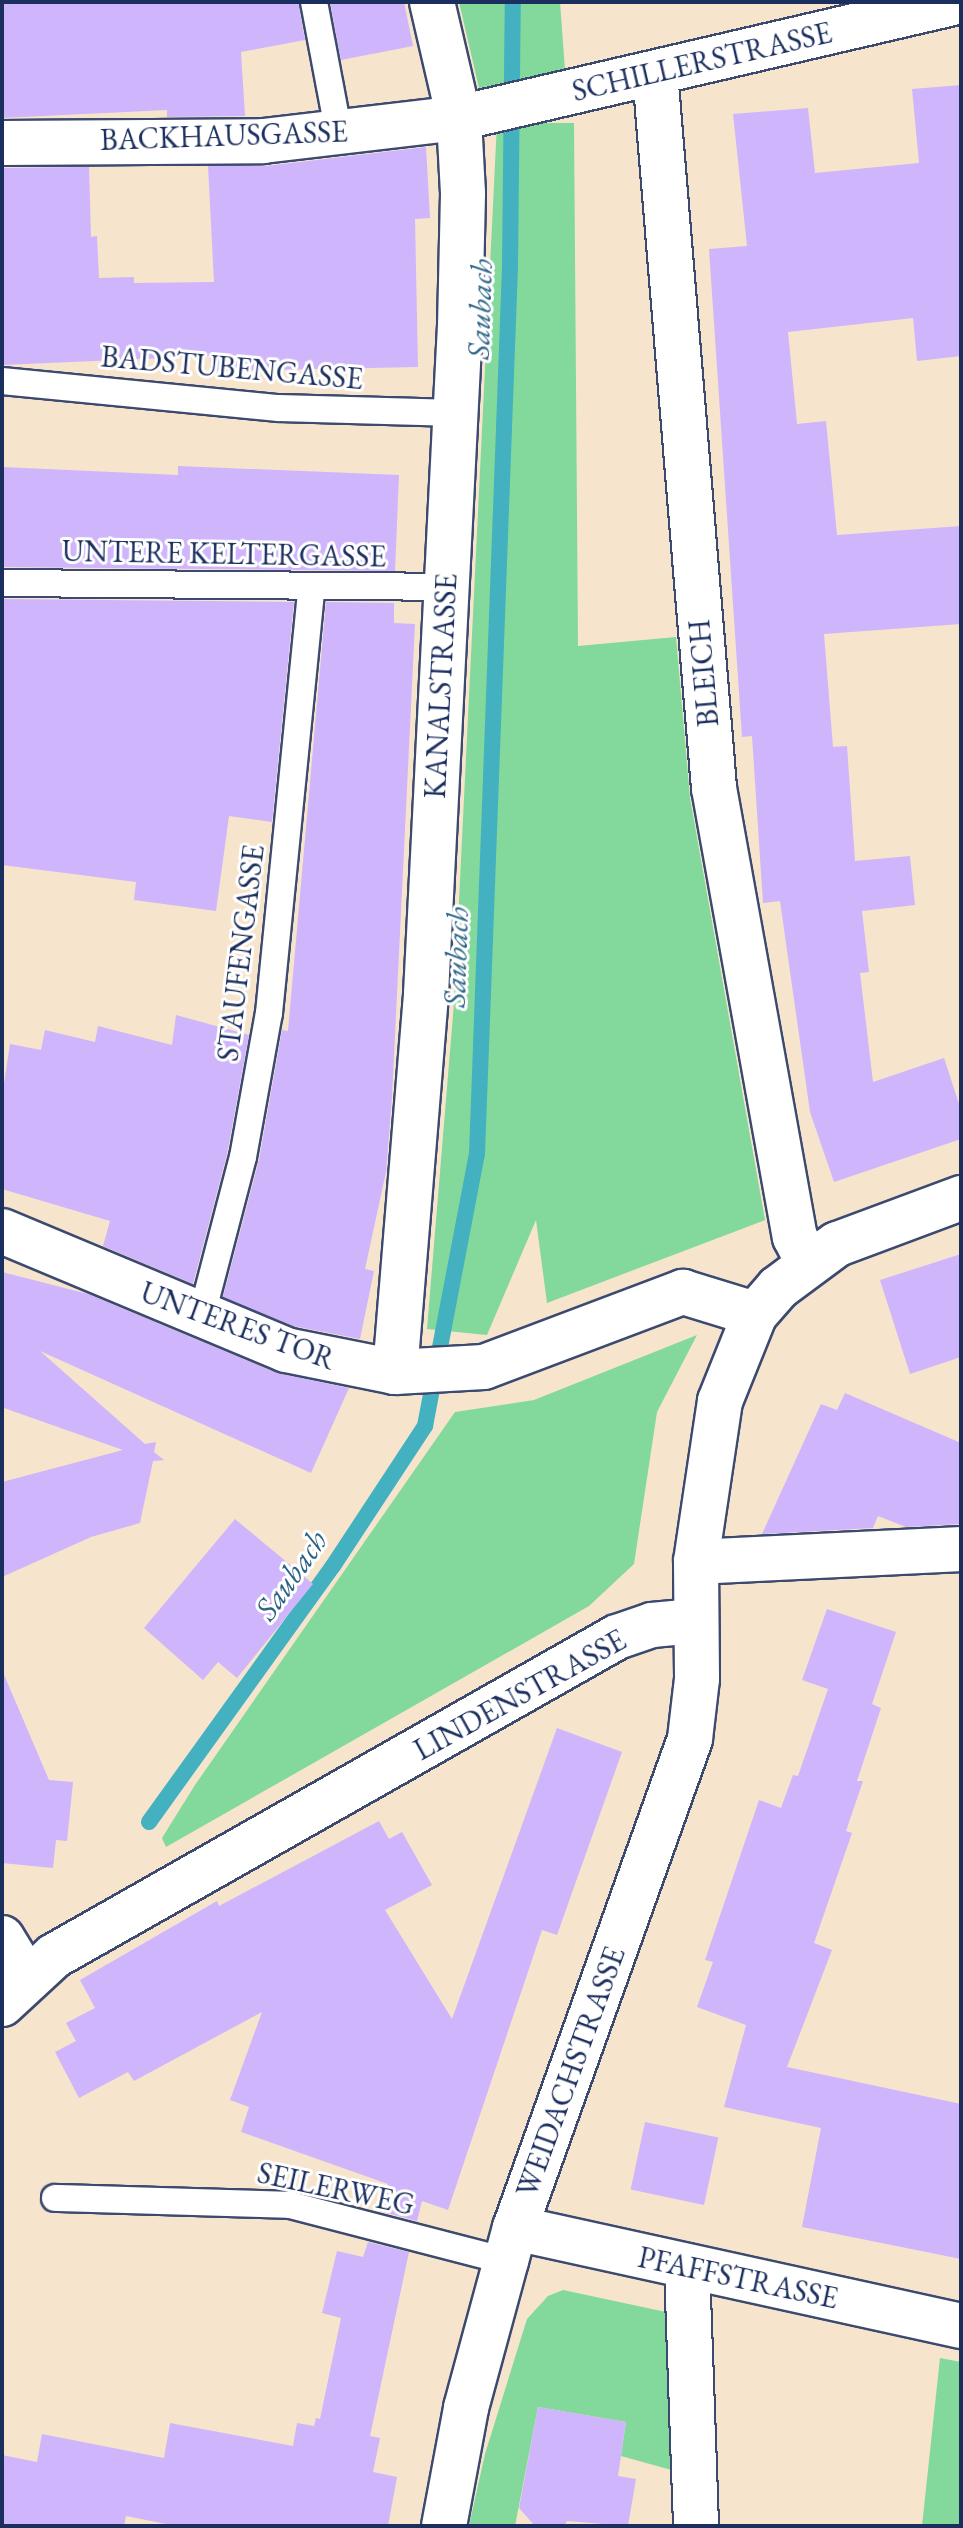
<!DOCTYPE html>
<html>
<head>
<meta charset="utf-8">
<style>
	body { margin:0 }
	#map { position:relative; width:963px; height:2528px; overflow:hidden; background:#f6e4cd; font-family:"EB Garamond",serif }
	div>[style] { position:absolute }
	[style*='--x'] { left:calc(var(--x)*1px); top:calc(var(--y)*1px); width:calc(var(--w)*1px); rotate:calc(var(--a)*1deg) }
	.green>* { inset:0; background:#83d89b }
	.stream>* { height:16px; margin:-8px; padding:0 8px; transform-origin:8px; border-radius:8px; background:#43b1bf }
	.building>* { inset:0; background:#cfb5fb; transform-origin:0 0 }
	.roads { filter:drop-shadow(2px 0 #3c4a6f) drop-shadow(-2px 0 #3c4a6f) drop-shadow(0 2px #3c4a6f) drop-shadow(0 -2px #3c4a6f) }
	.service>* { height:26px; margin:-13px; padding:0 13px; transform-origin:13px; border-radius:13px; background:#fff }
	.minor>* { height:44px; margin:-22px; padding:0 22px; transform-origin:22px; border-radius:22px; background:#fff }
	.tertiary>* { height:44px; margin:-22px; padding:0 22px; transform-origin:22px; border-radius:22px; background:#fff }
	span { translate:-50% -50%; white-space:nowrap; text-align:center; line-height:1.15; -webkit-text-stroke:6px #fff; paint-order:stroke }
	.street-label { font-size:30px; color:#1b2f5e }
	.water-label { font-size:32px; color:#2b6385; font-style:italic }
	.frame { position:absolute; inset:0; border:4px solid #1b2f5e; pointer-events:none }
</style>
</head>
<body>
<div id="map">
	<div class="green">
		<div style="clip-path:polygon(459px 2px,560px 2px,565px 70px,479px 88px)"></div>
		<div style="clip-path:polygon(497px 123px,574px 123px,578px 646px,676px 637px,690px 798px,765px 1220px,547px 1303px,536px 1220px,487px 1335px,427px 1329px,454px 1003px)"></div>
		<div style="clip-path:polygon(697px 1335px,657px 1412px,634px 1564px,589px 1606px,166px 1847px,162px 1838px,195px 1785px,455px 1412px,534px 1400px)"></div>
		<div style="clip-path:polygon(563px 2290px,666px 2312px,673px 2348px,675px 2471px,621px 2456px,626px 2422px,538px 2407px,515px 2526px,469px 2526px,485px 2454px,527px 2319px,548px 2296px)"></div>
		<div style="clip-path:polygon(940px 2358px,961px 2362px,961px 2526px,922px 2526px)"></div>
	</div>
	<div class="stream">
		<div style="--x:149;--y:1822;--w:315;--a:-54.3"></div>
		<div style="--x:333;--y:1566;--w:168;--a:-56.7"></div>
		<div style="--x:425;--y:1426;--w:277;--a:-79.2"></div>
		<div style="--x:477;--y:1154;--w:888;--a:-87.87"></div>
		<div style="--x:510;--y:267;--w:265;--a:-89.4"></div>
	</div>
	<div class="building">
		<div style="clip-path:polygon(2px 2px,298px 2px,305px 40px,241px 52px,245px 116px,167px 117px,167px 110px,2px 118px)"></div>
		<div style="clip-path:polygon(330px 2px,404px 2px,413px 46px,341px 60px)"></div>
		<div style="clip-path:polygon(961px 85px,961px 356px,917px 361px,913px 318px,788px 332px,797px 424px,826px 421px,837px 535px,961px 526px,961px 624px,824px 634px,833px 747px,847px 746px,855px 861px,910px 856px,915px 905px,862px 911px,869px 972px,860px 973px,873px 1082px,944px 1058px,961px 1110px,961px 1139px,834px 1182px,810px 1112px,780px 901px,763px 903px,752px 736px,742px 737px,709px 249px,747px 246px,733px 114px,808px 108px,815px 173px,919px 163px,912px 89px)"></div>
		<div style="clip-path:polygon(426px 147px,430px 218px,415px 219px,418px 367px,211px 371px,210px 356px,2px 365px,2px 168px,89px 167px,91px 237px,97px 236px,99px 278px,134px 277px,134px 283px,214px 282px,208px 166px,266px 166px)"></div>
		<div style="clip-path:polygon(178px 466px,399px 475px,395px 571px,2px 567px,2px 467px,178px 475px)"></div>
		<div style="clip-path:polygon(2px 599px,294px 602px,272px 822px,229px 816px,216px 911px,134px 900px,136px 882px,2px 865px)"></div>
		<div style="clip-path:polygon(326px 602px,394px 603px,394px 623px,415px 624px,392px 1097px,386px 1172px,365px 1269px,374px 1271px,360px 1339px,293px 1326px,223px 1297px,259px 1160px,282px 1030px,288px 1031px)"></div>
		<div style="clip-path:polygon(176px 1015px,249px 1035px,227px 1154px,193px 1284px,103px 1246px,110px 1221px,2px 1189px,2px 1097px,10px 1044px,41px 1050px,45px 1030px,95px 1042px,98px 1026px,172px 1045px)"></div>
		<div style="clip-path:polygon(961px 1254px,961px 1357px,910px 1374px,880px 1280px)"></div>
		<div style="clip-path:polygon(2px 1272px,88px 1294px,277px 1373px,349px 1388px,311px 1473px,40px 1351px,145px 1444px,156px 1442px,154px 1452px,164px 1460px,153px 1461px,140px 1523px,91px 1537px,2px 1577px,2px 1482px,123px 1450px,4px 1408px,2px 1412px)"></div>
		<div style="clip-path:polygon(845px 1393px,961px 1443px,961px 1524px,906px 1527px,878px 1516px,873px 1528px,762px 1534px,821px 1404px,837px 1410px)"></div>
		<div style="clip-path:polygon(235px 1519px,313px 1584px,237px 1678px,218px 1662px,203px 1680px,144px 1628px)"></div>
		<div style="clip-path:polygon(827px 1609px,896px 1632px,872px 1704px,881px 1708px,857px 1781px,863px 1781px,846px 1831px,852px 1833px,814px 1943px,832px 1950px,787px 2067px,961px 2104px,961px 2259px,802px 2227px,821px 2128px,724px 2107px,746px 2025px,697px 2007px,713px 1962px,705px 1960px,759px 1800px,781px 1808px,793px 1775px,798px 1776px,828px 1689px,802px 1680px)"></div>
		<div style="clip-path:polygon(2px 1670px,49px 1780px,73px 1782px,67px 1841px,56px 1840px,53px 1868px,2px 1863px)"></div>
		<div style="clip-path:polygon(557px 1728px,622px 1752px,557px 1935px,542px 1930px,448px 2210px,422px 2201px,417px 2221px,379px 2211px,388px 2184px,241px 2132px,249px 2107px,230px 2100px,262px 2012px,134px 2081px,128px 2072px,79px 2098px,55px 2052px,76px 2041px,66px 2023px,95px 2008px,80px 1980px,217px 1901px,219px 1906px,379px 1821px,389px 1839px,402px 1832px,432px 1885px,385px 1910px,452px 2019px)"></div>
		<div style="left:645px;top:2122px;width:75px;height:69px;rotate:12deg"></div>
		<div style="clip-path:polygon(368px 2242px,409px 2252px,370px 2436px,380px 2438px,373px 2472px,397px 2477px,388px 2526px,176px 2526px,126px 2516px,124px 2526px,2px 2526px,2px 2455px,37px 2462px,42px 2434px,164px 2458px,170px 2423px,293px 2446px,297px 2423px,314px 2426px,316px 2418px,320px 2419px,341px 2318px,322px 2313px,337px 2251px,363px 2257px)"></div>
		<div style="clip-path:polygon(538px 2407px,626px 2422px,618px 2476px,636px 2479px,628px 2526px,567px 2521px,564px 2526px,535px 2526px,519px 2508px)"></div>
	</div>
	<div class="roads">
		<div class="service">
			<div style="--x:314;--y:2;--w:134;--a:79.3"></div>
			<div style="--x:2;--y:381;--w:278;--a:5.6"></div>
			<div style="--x:279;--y:408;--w:177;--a:1.6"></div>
			<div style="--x:2;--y:583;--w:444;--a:0.5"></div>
			<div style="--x:201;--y:1318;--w:166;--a:-75.4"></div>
			<div style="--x:243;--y:1157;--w:146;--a:-79.8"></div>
			<div style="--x:269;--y:1013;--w:426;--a:-84.3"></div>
			<div style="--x:55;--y:2198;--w:235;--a:1.7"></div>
			<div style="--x:290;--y:2205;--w:223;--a:14.5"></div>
		</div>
		<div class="minor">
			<div style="--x:655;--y:73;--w:717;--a:85.28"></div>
			<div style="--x:714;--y:788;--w:456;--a:79.8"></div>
			<div style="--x:795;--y:1237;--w:29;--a:63"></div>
			<div style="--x:2;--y:143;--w:261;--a:-0.4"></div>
			<div style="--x:263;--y:141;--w:197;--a:-6.7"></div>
			<div style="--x:459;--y:118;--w:511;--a:-13.11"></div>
			<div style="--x:961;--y:1198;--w:132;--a:159.6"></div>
			<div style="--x:837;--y:1244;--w:74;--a:143.3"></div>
			<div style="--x:778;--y:1288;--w:35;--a:131"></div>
			<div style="--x:755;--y:1314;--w:94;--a:111.9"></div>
			<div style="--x:720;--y:1401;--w:163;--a:98.5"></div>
			<div style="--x:696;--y:1562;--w:117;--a:89.5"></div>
			<div style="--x:697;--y:1679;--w:60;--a:96.7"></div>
			<div style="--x:690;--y:1739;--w:519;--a:109.69"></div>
			<div style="--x:515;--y:2228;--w:457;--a:12.4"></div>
			<div style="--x:2;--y:1231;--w:308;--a:22.7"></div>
			<div style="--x:286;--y:1350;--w:111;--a:11.4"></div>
			<div style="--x:395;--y:1372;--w:89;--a:-3.2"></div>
			<div style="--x:484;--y:1367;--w:213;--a:-20.7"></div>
			<div style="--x:683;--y:1292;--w:75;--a:17"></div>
			<div style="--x:395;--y:1372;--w:379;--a:-85.3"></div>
			<div style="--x:426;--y:994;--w:669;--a:-87.09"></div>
			<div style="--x:460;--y:326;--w:133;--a:-88.7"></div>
			<div style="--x:463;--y:193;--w:75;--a:-93.1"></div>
			<div style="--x:459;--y:118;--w:119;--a:-103.1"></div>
			<div style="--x:696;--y:1562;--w:265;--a:-2.8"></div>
			<div style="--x:2;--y:1938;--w:48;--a:58.6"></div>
			<div style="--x:2;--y:2004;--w:71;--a:-42.7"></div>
			<div style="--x:54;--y:1956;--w:647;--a:-29.54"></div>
			<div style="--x:617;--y:1637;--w:37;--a:-19"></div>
			<div style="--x:652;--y:1625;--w:43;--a:-5.3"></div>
			<div style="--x:687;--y:2267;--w:259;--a:88"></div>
			<div style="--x:444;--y:2526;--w:120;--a:-79.4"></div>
			<div style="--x:466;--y:2408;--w:152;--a:-74.8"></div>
		</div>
		<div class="tertiary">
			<div style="--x:506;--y:2261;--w:34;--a:-75"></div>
		</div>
	</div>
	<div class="street-label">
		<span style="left:702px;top:62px;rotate:-13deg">SCHILLERSTRASSE</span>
		<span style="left:224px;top:136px;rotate:-2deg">BACKHAUSGASSE</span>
		<span style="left:232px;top:368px;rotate:5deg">BADSTUBENGASSE</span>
		<span style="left:224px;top:554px;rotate:1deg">UNTERE KELTERGASSE</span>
		<span style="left:704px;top:673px;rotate:-95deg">BLEICH</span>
		<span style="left:441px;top:686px;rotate:-87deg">KANALSTRASSE</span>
		<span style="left:241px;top:953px;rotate:-83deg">STAUFENGASSE</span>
		<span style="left:238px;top:1326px;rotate:20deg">UNTERES TOR</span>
		<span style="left:520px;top:1695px;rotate:-29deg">LINDENSTRASSE</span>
		<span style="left:571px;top:2072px;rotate:-70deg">WEIDACHSTRASSE</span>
		<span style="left:336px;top:2189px;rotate:12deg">SEILERWEG</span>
		<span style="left:738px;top:2278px;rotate:12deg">PFAFFSTRASSE</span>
	</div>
	<div class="water-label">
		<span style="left:480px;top:309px;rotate:-88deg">Saubach</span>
		<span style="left:456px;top:957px;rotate:-88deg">Saubach</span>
		<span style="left:291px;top:1575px;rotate:-55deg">Saubach</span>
	</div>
	<div class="frame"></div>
</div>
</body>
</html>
